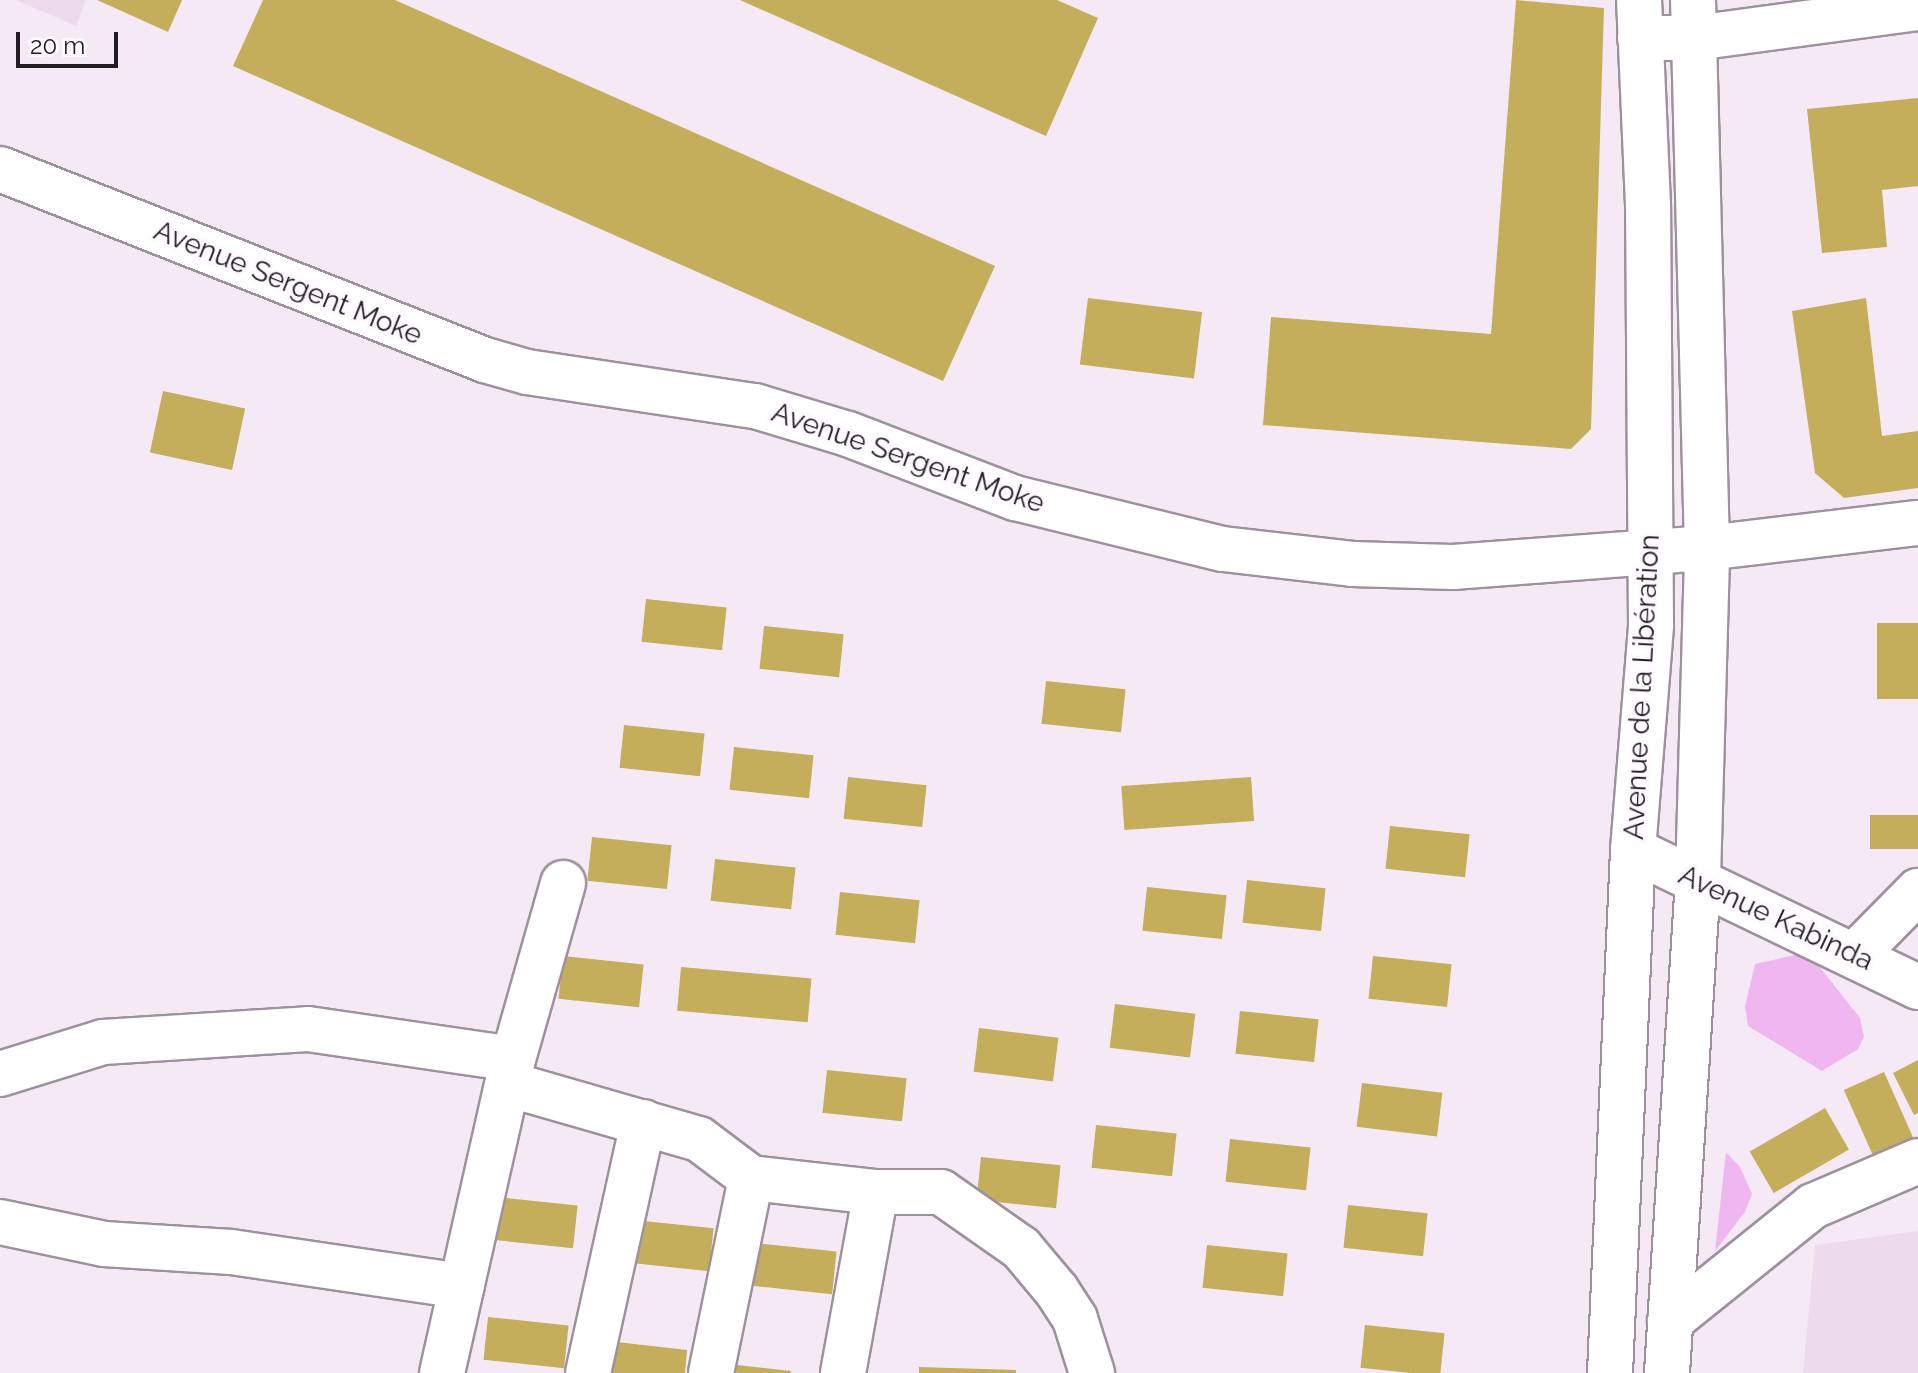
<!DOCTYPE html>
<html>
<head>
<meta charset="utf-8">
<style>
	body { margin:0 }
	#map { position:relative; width:1918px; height:1373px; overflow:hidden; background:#f6e9f6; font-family:Raleway,sans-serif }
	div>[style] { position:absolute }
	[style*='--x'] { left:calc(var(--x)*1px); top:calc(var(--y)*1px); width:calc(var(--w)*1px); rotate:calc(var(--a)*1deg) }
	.built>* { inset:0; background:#eddaed }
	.green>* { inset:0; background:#f0b6f0 }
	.building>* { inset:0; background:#c4ae5b; transform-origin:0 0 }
	.roads { filter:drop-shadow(2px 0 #9d919d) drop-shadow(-2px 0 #9d919d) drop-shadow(0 2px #9d919d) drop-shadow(0 -2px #9d919d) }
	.minor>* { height:44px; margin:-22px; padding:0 22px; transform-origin:22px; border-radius:22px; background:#fff }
	.major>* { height:44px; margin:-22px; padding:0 22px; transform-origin:22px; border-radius:22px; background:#fff }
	span { translate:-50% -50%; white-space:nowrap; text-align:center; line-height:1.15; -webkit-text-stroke:7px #fef9fe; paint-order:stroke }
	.street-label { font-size:28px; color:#221d22 }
	.scale { position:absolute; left:16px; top:32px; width:102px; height:36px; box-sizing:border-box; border:4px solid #221d22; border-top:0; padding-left:10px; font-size:24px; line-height:28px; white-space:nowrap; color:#221d22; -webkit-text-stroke:6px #fef9fe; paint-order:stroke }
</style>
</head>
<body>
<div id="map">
	<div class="built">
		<div style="clip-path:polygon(16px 0,86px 0,76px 26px)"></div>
		<div style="clip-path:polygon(1918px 1231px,1918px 1373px,1803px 1373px,1815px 1245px)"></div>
	</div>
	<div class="green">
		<div style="clip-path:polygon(1795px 955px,1815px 961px,1860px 1018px,1864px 1037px,1858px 1049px,1822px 1071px,1748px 1026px,1745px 1006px,1755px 964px)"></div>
		<div style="clip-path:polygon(1726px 1152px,1740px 1167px,1752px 1194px,1745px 1212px,1715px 1251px)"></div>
	</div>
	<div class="building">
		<div style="clip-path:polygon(97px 0,182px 0,168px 32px)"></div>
		<div style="clip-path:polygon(263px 0,395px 0,995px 266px,943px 381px,233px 66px)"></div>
		<div style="clip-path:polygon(740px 0,1057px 0,1098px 18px,1046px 136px)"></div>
		<div style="clip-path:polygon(1516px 0,1604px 8px,1591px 429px,1571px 449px,1263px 425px,1271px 317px,1491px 334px)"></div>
		<div style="clip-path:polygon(1918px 98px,1918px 186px,1882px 190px,1887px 247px,1822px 253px,1807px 109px)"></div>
		<div style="left:1088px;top:298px;width:115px;height:67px;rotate:7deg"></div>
		<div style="clip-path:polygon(1866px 298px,1882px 436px,1918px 431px,1918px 488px,1844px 498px,1815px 473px,1792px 311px)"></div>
		<div style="left:163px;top:391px;width:84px;height:63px;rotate:12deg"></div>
		<div style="left:646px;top:599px;width:81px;height:43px;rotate:6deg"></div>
		<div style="left:1918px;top:623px;width:76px;height:41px;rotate:90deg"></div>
		<div style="left:764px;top:626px;width:80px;height:43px;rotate:6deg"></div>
		<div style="left:1046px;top:681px;width:80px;height:43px;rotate:6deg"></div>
		<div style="left:624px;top:725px;width:81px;height:43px;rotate:6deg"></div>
		<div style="left:734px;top:747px;width:80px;height:43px;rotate:6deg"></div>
		<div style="left:848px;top:777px;width:79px;height:42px;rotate:6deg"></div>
		<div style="left:1251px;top:777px;width:44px;height:130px;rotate:86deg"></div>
		<div style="left:1918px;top:815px;width:34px;height:48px;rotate:90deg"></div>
		<div style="left:1390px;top:826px;width:80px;height:43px;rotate:6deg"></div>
		<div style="left:592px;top:837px;width:80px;height:44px;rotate:6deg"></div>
		<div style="left:715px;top:859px;width:81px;height:42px;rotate:6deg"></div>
		<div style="left:1247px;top:880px;width:79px;height:43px;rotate:6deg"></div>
		<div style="left:1147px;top:887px;width:80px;height:44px;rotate:6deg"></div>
		<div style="left:840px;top:892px;width:80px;height:43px;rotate:6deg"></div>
		<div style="left:563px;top:956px;width:81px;height:43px;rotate:6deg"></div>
		<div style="left:1373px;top:956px;width:79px;height:43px;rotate:6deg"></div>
		<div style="left:681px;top:967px;width:131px;height:44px;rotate:5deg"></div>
		<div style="left:1115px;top:1004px;width:81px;height:44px;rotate:7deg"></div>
		<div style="left:1240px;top:1011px;width:79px;height:43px;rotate:6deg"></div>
		<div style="left:979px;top:1028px;width:80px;height:44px;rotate:7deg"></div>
		<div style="clip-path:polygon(1918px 1060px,1918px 1113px,1914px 1115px,1893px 1073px)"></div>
		<div style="left:827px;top:1070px;width:80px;height:43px;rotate:6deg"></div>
		<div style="left:1884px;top:1072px;width:82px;height:44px;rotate:66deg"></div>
		<div style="left:1362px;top:1083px;width:81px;height:44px;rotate:7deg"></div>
		<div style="left:1825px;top:1108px;width:48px;height:87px;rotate:60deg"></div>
		<div style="left:1096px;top:1125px;width:81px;height:43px;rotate:6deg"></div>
		<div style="left:1230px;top:1139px;width:81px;height:43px;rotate:6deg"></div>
		<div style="left:981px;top:1157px;width:80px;height:43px;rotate:6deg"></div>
		<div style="left:497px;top:1197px;width:81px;height:43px;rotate:6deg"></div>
		<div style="left:1348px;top:1205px;width:80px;height:43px;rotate:6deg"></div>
		<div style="left:634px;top:1220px;width:80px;height:43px;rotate:6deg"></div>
		<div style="left:756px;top:1243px;width:81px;height:43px;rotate:6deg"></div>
		<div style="left:1207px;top:1245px;width:81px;height:43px;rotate:6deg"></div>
		<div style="left:488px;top:1317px;width:81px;height:43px;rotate:6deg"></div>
		<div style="left:1365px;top:1325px;width:80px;height:43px;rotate:6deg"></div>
		<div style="clip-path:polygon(608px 1341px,687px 1350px,685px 1373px,604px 1373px)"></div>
		<div style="clip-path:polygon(737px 1365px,791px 1371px,791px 1373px,736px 1373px)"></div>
		<div style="clip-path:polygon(919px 1367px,1016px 1370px,1016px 1373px,919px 1373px)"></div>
	</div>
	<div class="roads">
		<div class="minor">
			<div style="--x:1640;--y:38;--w:55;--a:0"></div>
			<div style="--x:1695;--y:38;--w:225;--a:-7.7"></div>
			<div style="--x:1633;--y:850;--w:316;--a:25.7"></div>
			<div style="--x:1855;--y:955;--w:90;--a:-45.5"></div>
			<div style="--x:0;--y:1074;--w:108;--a:-17.3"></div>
			<div style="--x:103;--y:1042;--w:205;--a:-3.6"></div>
			<div style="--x:308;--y:1029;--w:207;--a:8.3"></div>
			<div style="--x:508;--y:1084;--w:199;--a:16.1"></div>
			<div style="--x:699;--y:1139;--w:65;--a:36.9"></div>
			<div style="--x:751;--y:1178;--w:126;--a:6.4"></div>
			<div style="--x:876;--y:1192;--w:65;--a:0"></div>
			<div style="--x:941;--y:1192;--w:98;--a:35"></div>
			<div style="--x:1021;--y:1248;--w:56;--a:50.1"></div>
			<div style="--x:1057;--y:1291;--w:33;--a:57"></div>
			<div style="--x:1075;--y:1319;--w:57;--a:72.5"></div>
			<div style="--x:0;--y:1222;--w:106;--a:11.9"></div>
			<div style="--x:104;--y:1244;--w:127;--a:3.6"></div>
			<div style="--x:231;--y:1252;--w:233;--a:8.4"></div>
			<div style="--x:1670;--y:1321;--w:184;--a:-38.8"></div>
			<div style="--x:1813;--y:1206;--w:114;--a:-23.2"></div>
			<div style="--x:442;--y:1373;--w:322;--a:-77.3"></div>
			<div style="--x:513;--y:1059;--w:183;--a:-74.1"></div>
			<div style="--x:588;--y:1373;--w:257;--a:-77.6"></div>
			<div style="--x:711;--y:1373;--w:199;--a:-78.4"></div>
			<div style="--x:843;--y:1373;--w:184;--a:-79.7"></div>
		</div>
		<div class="major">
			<div style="--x:0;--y:169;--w:521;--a:21.5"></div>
			<div style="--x:485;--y:360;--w:44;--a:15.9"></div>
			<div style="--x:527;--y:372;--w:231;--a:8.5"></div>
			<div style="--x:755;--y:406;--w:97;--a:16.8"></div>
			<div style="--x:848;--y:434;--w:179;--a:21"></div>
			<div style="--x:1015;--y:498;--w:214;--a:13.8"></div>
			<div style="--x:1223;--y:549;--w:130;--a:6.6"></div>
			<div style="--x:1352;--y:564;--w:101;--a:1.7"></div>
			<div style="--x:1453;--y:567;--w:255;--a:-4.3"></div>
			<div style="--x:1707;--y:548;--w:212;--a:-6.8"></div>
			<div style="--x:1610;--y:1373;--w:524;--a:-87.48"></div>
			<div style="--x:1633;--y:850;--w:226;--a:-85.4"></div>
			<div style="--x:1651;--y:625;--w:420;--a:-90.4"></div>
			<div style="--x:1648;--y:205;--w:205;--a:-92.5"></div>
			<div style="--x:1667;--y:1373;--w:495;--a:-86.4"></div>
			<div style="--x:1698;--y:879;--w:331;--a:-88.4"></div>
			<div style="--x:1707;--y:548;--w:548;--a:-91.46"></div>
		</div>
	</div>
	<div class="street-label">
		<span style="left:288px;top:283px;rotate:22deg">Avenue Sergent Moke</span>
		<span style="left:908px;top:458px;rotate:19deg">Avenue Sergent Moke</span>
		<span style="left:1642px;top:687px;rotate:-87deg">Avenue de la Libération</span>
		<span style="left:1776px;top:918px;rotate:25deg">Avenue Kabinda</span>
	</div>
	<div class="scale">20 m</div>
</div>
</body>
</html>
